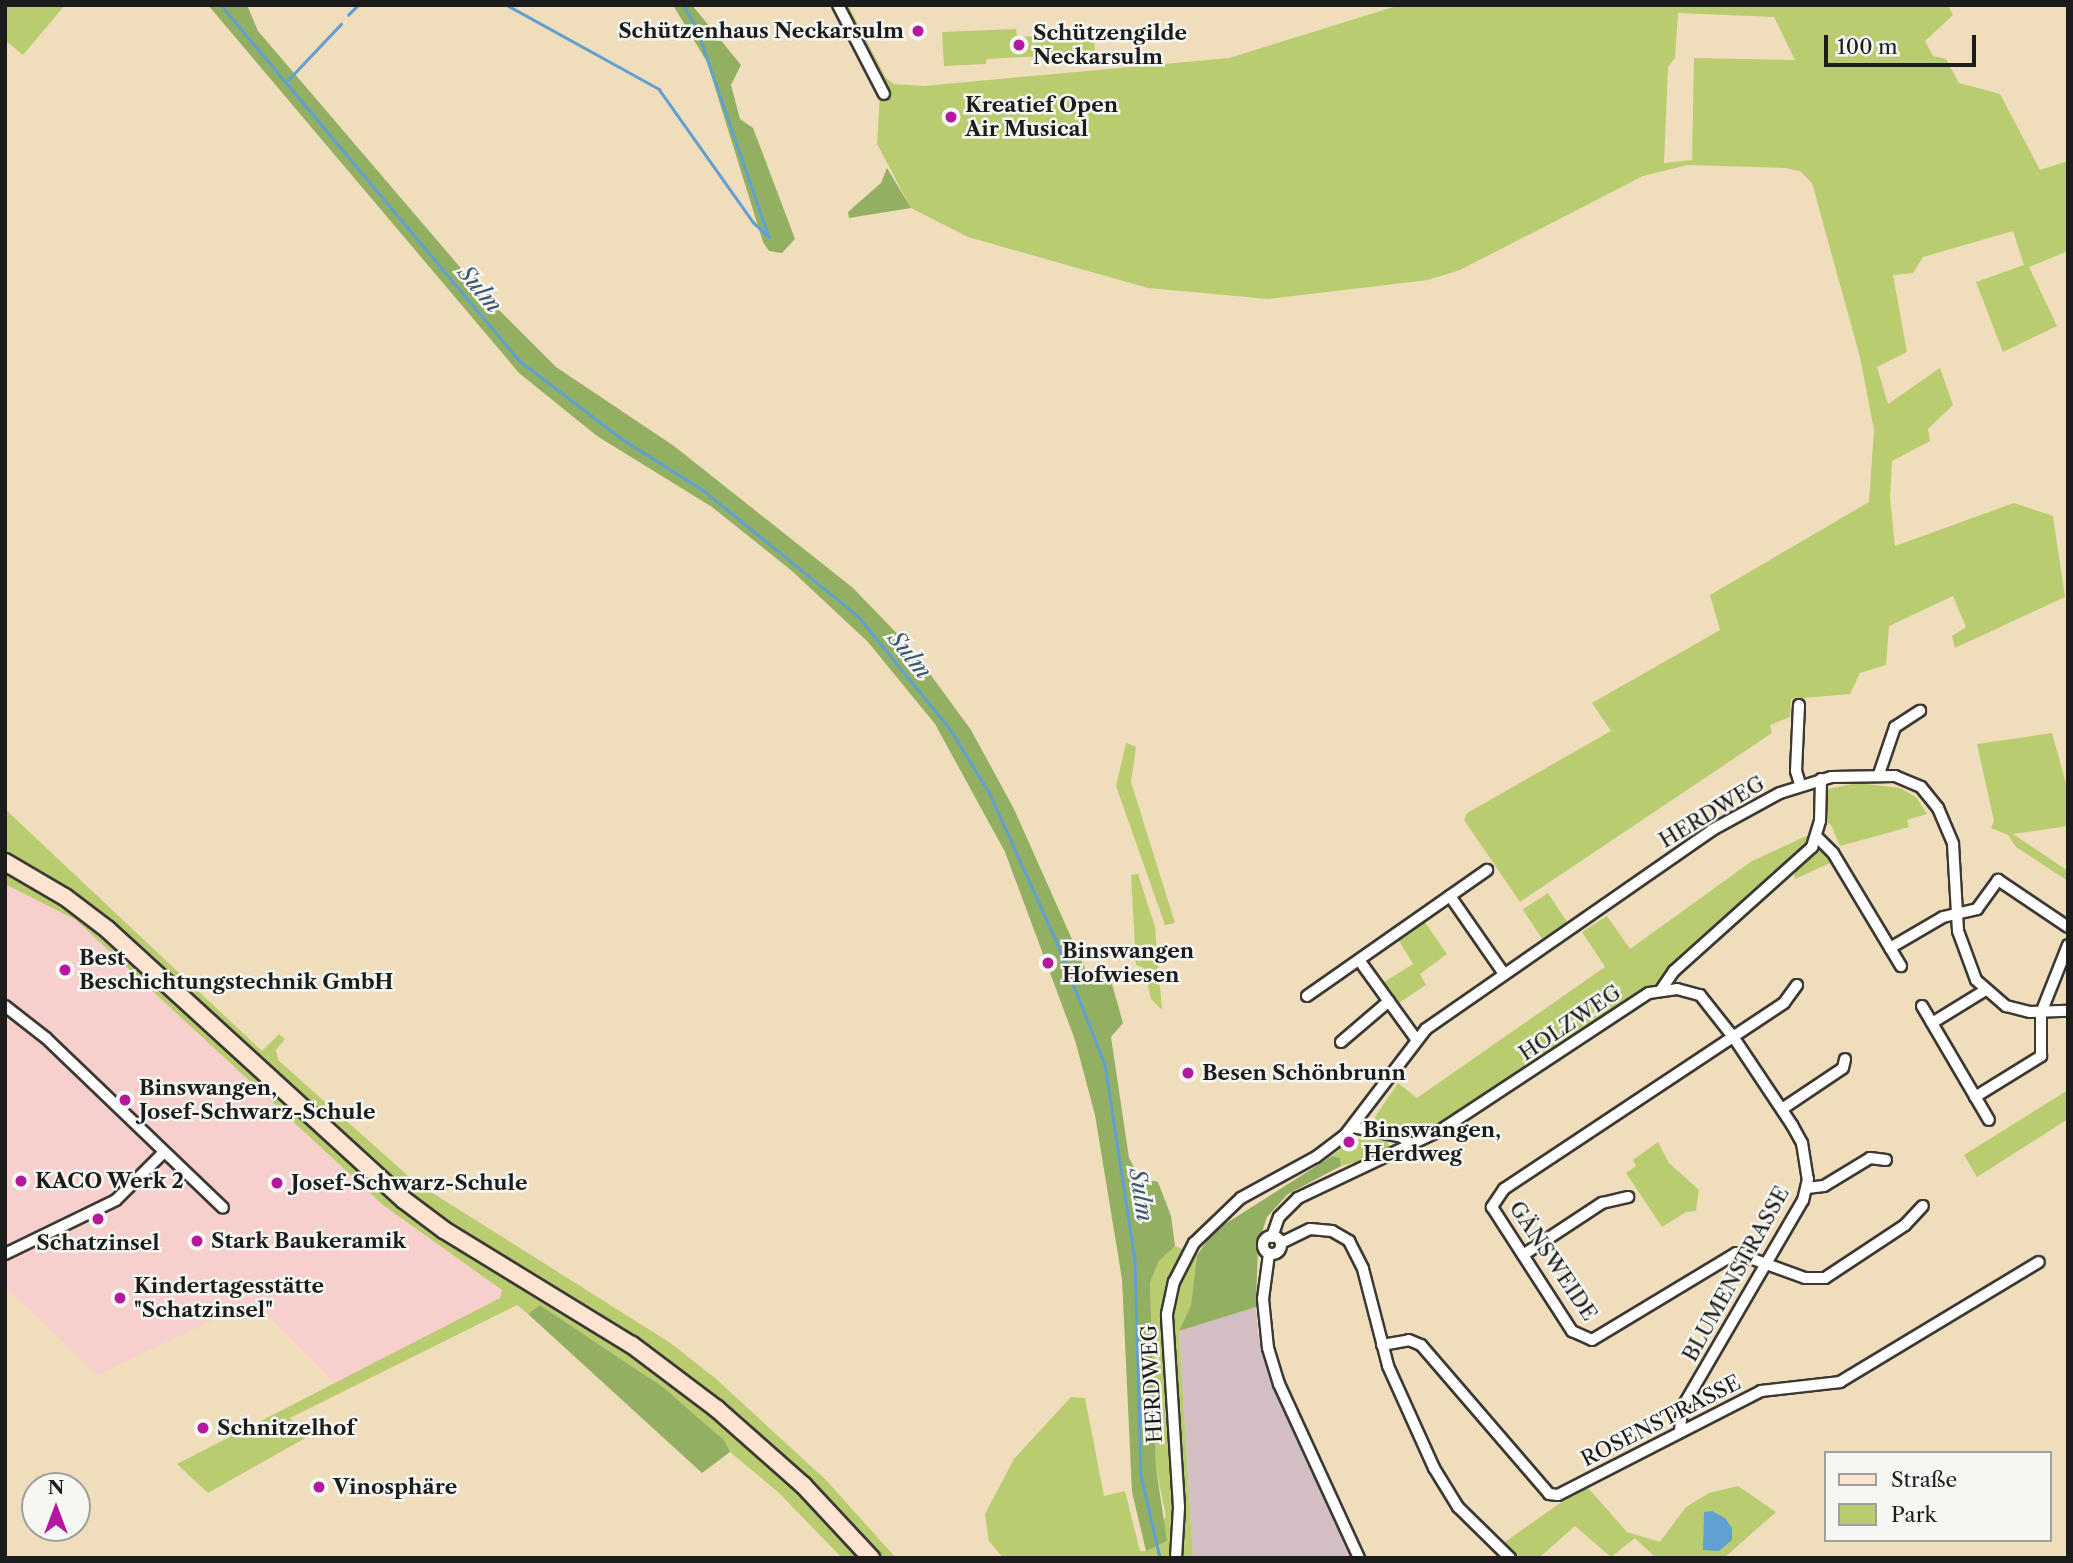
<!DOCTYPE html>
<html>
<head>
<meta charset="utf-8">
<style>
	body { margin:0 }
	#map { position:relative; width:2073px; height:1563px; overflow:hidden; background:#f0ddbc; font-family:"Libre Caslon Text",serif }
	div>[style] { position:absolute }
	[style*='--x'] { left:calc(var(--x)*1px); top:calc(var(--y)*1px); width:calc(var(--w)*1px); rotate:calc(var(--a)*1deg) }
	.built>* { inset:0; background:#f7d0cd }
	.industrial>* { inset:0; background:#d2bec3 }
	.green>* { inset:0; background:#bacc70; transform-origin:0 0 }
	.forest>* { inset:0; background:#93b062 }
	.water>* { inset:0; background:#60a0d2 }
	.stream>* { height:2.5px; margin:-1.25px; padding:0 1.25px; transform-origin:1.25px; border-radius:1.25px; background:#60a0d2 }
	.roads { filter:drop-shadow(2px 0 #3c3934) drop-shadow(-2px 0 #3c3934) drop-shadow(0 2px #3c3934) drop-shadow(0 -2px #3c3934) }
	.minor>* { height:10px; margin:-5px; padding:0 5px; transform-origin:5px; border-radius:5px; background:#fff }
	.minor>.ring { margin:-5px; padding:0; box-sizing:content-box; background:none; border:10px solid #fff; border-radius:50% }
	.secondary>* { height:16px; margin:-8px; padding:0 8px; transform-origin:8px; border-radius:8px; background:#fde4d1 }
	.dots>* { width:19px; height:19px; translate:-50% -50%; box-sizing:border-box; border:4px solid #f6f6f2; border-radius:50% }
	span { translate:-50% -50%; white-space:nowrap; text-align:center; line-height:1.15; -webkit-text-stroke:5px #f6f6f2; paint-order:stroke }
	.poi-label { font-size:21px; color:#1c1c1c; font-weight:700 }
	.right { translate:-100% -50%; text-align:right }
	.left { translate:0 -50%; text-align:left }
	.street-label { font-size:21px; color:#1c1c1c }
	.water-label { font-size:23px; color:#3b576e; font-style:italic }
	.frame { position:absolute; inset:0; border:7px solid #1c1c1c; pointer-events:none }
	.legend { position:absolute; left:1824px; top:1451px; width:228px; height:91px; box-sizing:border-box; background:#f6f6f2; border:2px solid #9f9f9c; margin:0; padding:9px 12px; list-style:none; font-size:21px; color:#1c1c1c }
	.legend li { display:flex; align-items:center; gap:14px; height:35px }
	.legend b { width:35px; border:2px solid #9f9f9c }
	.north { position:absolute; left:21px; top:1472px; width:70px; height:70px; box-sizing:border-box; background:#f6f6f2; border:2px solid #9f9f9c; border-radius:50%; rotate:0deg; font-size:19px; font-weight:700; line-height:28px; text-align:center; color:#1c1c1c }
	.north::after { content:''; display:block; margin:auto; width:24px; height:32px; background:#b5179e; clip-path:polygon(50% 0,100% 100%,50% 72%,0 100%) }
	.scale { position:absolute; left:1824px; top:35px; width:152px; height:32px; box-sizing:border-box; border:4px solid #1c1c1c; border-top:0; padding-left:9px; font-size:21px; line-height:24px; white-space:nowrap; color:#1c1c1c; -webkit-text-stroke:5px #f6f6f2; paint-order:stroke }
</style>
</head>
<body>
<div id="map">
	<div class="built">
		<div style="clip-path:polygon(5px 884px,76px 920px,383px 1205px,502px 1289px,500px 1298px,336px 1385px,253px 1301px,98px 1375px,5px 1287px)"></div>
	</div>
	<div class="industrial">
		<div style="clip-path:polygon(1256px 1307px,1258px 1334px,1269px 1370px,1355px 1558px,1193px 1558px,1179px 1331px)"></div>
	</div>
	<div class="green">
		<div style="clip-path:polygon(5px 5px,65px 5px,23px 55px,5px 40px)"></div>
		<div style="clip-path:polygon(evenodd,833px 5px,848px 5px,886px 78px,894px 84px,924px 86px,1229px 58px,1400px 5px,1948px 5px,1953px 15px,1925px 41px,1933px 56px,1946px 59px,1959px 83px,2000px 94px,2040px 170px,2068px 161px,2068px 251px,2029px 267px,2057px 326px,2003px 352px,1976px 282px,2024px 265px,2013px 231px,1923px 257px,1913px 273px,1893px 275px,1907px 352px,1877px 367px,1888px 404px,1940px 368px,1953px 405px,1928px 429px,1930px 441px,1892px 461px,1890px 498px,1895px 546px,2014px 503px,2053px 516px,2065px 597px,1955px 648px,1952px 636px,1966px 627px,1953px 596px,1889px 626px,1886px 665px,1860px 673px,1850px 694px,1791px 699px,1790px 717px,1770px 725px,1772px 733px,1520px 902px,1464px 820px,1467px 813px,1611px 731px,1592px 703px,1720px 630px,1710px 595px,1869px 502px,1874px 430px,1860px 357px,1812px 183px,1800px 171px,1785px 168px,1688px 165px,1643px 176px,1460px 270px,1428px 280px,1268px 299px,1148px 288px,968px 237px,911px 208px,877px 144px,880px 93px,833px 5px,1678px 13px,1774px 17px,1795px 60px,1694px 58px,1692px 160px,1664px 163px,1668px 67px,1675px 58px,1678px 13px)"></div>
		<div style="clip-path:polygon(1016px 29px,1017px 37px,1094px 33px,1095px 53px,987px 59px,986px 64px,944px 66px,942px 32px)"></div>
		<div style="clip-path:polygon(2052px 733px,2068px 791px,2068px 826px,2013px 834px,2068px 871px,2068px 881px,2016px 847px,2008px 835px,1991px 828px,1994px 821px,1977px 744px)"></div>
		<div style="clip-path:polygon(1126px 743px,1136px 747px,1131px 782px,1175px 923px,1165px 925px,1116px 786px)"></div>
		<div style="clip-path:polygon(1857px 783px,1900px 788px,1916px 797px,1927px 814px,1907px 820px,1909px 827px,1840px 846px,1831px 825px,1824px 821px,1828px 789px)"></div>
		<div style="clip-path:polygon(5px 809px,262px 1051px,279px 1034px,285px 1039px,276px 1050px,278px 1060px,415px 1182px,669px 1342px,715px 1378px,826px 1480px,896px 1558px,842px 1558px,778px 1492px,730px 1452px,724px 1440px,663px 1387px,540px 1305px,528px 1314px,517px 1305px,290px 1418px,307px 1437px,208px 1493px,177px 1464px,500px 1298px,502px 1290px,383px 1205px,76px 920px,5px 884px)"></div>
		<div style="clip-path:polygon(1813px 833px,1812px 840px,1664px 982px,1441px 1130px,1436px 1125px,1423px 1131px,1376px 1123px,1375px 1117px,1398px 1083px,1417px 1098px,1605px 967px,1582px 932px,1607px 916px,1630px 949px,1752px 861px)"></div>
		<div style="clip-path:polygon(1819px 846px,1830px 863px,1795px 879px,1794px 874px)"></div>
		<div style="clip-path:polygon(1138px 874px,1155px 927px,1162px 1010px,1151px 999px,1144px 968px,1136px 965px,1131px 875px)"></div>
		<div style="left:1548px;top:893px;width:35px;height:30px;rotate:57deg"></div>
		<div style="clip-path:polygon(1424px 921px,1447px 954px,1420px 974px,1426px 985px,1396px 1005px,1381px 984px,1413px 964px,1398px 939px)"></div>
		<div style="clip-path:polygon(2068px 1090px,2068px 1119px,1977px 1177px,1964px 1155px)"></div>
		<div style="clip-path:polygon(1353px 1139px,1387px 1141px,1390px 1148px,1382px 1156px,1341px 1166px,1340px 1158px,1332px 1156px)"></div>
		<div style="clip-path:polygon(1658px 1142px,1669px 1163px,1699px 1190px,1696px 1211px,1686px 1212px,1662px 1227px,1626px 1173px,1636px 1166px,1633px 1160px)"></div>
		<div style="clip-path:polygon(1175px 1246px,1197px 1255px,1191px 1305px,1179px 1331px,1193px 1558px,1003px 1558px,989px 1541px,985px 1514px,1014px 1459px,1071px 1397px,1085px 1398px,1104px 1496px,1125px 1491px,1140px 1551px,1146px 1551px,1166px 1516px,1156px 1468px,1150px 1281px,1159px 1261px)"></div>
		<div style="clip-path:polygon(1738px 1486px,1776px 1512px,1724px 1558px,1656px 1558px,1635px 1538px,1611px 1557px,1575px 1526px,1539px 1558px,1522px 1558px,1502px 1544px,1580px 1489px,1589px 1489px,1627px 1532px,1660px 1542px,1686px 1507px,1709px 1493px)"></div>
	</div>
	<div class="forest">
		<div style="clip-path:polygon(208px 5px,247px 5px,258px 31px,483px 294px,556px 367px,674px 446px,853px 588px,911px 648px,971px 730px,1014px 809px,1087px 973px,1108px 970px,1123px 1023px,1111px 1037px,1129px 1158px,1140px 1178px,1158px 1182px,1171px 1216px,1175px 1246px,1159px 1261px,1150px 1282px,1156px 1468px,1167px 1541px,1146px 1551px,1132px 1492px,1122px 1279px,1095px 1115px,1075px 1040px,1005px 852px,935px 724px,868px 642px,792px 571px,712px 507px,597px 436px,519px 373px)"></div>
		<div style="clip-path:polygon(673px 5px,692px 5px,741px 65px,731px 85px,740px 119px,753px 128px,795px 239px,782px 253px,769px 251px,763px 242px,707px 62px)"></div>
		<div style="clip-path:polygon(887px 168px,911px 208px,849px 218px,848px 212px,881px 183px)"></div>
		<div style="clip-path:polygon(1332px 1156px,1340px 1158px,1341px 1166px,1288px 1194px,1267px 1217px,1258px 1244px,1256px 1307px,1179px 1331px,1191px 1305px,1197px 1255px,1214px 1231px)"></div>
		<div style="clip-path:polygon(540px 1305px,663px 1387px,724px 1440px,730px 1452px,702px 1473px,528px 1314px)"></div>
	</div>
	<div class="water">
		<div style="clip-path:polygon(1712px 1511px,1725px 1518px,1732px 1528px,1732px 1540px,1719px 1551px,1703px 1550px,1704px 1512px)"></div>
	</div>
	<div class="stream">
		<div style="--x:221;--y:5;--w:465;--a:50"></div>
		<div style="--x:520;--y:361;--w:128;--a:37.4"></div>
		<div style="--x:622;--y:439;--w:96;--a:32.2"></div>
		<div style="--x:703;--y:490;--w:200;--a:39.1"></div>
		<div style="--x:858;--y:616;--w:147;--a:50.8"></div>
		<div style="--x:951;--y:730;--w:75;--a:58.6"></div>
		<div style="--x:990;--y:794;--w:158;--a:65.7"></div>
		<div style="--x:1055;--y:938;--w:136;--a:68.4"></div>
		<div style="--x:1105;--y:1064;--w:198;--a:81.3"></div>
		<div style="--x:1135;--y:1260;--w:215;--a:88.4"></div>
		<div style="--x:1141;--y:1475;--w:85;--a:77.1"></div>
		<div style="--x:507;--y:5;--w:174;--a:28.9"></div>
		<div style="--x:659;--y:89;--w:163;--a:54.7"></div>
		<div style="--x:753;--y:222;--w:22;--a:43"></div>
		<div style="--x:684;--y:5;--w:27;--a:62"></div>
		<div style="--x:697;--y:29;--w:220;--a:70.9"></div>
		<div style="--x:348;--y:15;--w:14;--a:-45"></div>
		<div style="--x:288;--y:80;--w:77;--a:-46.6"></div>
	</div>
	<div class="roads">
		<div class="minor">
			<div style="--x:838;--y:5;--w:100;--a:62.7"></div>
			<div style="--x:1799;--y:705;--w:66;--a:92.6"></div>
			<div style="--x:1796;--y:771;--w:14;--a:73"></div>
			<div style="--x:1879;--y:774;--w:50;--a:-71.2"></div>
			<div style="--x:1895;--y:727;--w:30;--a:-33"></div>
			<div style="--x:1817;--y:837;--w:23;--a:45"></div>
			<div style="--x:1833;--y:853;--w:132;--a:59"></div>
			<div style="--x:1450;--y:896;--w:95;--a:55.3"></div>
			<div style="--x:1890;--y:948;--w:61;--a:-30.3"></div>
			<div style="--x:1943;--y:917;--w:35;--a:-13"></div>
			<div style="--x:1977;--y:909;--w:36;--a:-54"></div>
			<div style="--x:1998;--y:880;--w:84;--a:33.9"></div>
			<div style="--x:1359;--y:960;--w:97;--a:54.2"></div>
			<div style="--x:1797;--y:985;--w:22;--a:126"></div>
			<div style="--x:1784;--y:1003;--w:336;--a:146.4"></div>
			<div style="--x:1504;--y:1189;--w:22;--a:124"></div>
			<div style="--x:1492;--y:1207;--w:148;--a:57.2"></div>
			<div style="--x:1572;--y:1331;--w:22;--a:24"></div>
			<div style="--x:1592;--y:1340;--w:168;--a:-31.1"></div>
			<div style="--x:1736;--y:1253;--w:73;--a:19.9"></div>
			<div style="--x:1805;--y:1278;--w:20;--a:0"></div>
			<div style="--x:1825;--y:1278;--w:96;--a:-33.5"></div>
			<div style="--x:1905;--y:1225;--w:26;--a:-47"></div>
			<div style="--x:1661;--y:990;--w:23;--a:-56"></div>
			<div style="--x:1674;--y:971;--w:186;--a:-41.9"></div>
			<div style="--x:1812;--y:847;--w:27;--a:-73"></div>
			<div style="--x:1820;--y:821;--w:42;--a:-88.6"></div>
			<div style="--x:1307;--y:996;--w:220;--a:-35"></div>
			<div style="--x:5;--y:1006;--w:52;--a:38"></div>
			<div style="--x:46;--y:1038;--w:245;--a:43.8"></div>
			<div style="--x:1922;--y:1006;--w:132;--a:59.6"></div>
			<div style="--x:1932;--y:1023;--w:61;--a:-31.6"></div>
			<div style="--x:1341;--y:1042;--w:63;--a:-40.5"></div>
			<div style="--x:1975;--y:1097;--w:78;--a:-31.8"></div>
			<div style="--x:2041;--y:1056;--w:43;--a:-90"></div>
			<div style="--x:2041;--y:1013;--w:73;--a:-68.3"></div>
			<div style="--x:1782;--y:1109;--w:73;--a:-33.9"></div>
			<div style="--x:1843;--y:1068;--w:9;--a:-77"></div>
			<div style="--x:1353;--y:1127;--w:50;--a:11.5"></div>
			<div style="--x:1402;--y:1137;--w:14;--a:39"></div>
			<div style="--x:1807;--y:1188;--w:17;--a:-7"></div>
			<div style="--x:1824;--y:1186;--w:54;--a:-31.3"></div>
			<div style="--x:1870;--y:1158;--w:16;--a:7"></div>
			<div class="ring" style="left:1263px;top:1236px;width:8px;height:8px"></div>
			<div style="--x:1272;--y:1237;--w:21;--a:-71"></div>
			<div style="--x:1279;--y:1217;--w:27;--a:-45"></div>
			<div style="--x:1298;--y:1198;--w:158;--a:-25.4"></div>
			<div style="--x:1441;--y:1130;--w:249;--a:-33.4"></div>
			<div style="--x:1649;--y:993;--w:28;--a:-8"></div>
			<div style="--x:1677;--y:989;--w:24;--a:15"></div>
			<div style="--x:1700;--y:995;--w:55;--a:51.7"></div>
			<div style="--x:1734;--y:1038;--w:105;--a:56.3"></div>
			<div style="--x:1792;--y:1125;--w:21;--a:61"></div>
			<div style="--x:1802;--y:1143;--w:36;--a:81"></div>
			<div style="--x:1808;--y:1179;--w:22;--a:103"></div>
			<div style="--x:1803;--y:1200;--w:241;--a:120.2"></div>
			<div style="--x:1682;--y:1408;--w:22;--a:95"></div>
			<div style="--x:1281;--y:1243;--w:32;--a:-26"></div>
			<div style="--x:1310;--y:1229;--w:22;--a:5"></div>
			<div style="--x:1332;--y:1231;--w:20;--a:30"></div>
			<div style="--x:1349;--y:1241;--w:31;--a:63"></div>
			<div style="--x:1363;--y:1269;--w:100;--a:75.5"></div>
			<div style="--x:1388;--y:1366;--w:112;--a:65.7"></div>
			<div style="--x:1434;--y:1468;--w:46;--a:58.4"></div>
			<div style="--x:1458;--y:1507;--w:73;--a:44.4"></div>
			<div style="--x:5;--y:1254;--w:123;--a:-25.9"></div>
			<div style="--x:116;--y:1200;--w:68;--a:-45"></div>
			<div style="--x:1269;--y:1254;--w:45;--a:97.6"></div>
			<div style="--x:1263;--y:1299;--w:49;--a:84.2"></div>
			<div style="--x:1268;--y:1348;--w:38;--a:73"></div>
			<div style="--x:1279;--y:1384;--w:192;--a:65.3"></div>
			<div style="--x:1523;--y:1255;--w:95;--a:-33.4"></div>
			<div style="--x:1602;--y:1203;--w:27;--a:-13"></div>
			<div style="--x:1382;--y:1345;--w:27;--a:-10"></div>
			<div style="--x:1409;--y:1340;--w:13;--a:23"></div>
			<div style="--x:1421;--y:1345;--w:196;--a:49.3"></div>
			<div style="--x:1549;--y:1494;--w:9;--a:6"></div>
			<div style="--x:1558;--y:1495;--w:228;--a:-27.1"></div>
			<div style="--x:1761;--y:1391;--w:80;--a:-6.5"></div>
			<div style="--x:1840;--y:1382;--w:232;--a:-31.1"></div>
			<div style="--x:1176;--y:1558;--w:51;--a:-86.6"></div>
			<div style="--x:1179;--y:1507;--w:193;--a:-93.6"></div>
			<div style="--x:1167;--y:1314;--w:33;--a:-78"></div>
			<div style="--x:1174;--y:1282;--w:44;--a:-62.9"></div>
			<div style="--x:1194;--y:1243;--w:65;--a:-43.8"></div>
			<div style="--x:1241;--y:1198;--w:85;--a:-28.7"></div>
			<div style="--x:1316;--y:1157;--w:36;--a:-37"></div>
			<div style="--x:1345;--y:1135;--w:133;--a:-52.6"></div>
			<div style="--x:1426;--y:1029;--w:348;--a:-34.8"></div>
			<div style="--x:1712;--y:830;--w:77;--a:-28.6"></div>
			<div style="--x:1780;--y:793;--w:53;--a:-17.4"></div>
			<div style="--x:1831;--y:777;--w:64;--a:-0.9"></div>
			<div style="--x:1895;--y:776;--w:28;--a:23"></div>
			<div style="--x:1921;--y:787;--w:27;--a:51"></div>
			<div style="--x:1938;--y:808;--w:39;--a:67"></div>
			<div style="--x:1953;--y:844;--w:87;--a:86.7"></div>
			<div style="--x:1958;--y:931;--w:52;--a:69.8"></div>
			<div style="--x:1976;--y:980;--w:40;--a:41"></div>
			<div style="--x:2006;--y:1006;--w:25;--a:14"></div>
			<div style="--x:2030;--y:1012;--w:38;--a:-2"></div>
		</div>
		<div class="secondary">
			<div style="--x:5;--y:862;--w:69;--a:30.3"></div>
			<div style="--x:65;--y:897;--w:53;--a:37.3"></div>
			<div style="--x:107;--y:929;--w:402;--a:42.4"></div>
			<div style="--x:404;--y:1200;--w:50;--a:36.9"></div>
			<div style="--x:444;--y:1230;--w:220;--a:31.5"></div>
			<div style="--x:632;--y:1345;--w:106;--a:37"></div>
			<div style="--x:717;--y:1409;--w:115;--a:41.5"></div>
			<div style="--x:803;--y:1485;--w:100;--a:47"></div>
		</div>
	</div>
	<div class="dots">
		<div style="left:918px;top:31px;background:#b5179e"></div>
		<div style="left:1019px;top:45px;background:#b5179e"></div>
		<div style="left:951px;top:117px;background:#b5179e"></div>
		<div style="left:1048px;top:963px;background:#b5179e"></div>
		<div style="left:65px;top:970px;background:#b5179e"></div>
		<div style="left:1188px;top:1073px;background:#b5179e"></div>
		<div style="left:125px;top:1100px;background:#b5179e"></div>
		<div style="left:1349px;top:1142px;background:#b5179e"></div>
		<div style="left:21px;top:1181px;background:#b5179e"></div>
		<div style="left:277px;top:1183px;background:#b5179e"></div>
		<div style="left:98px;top:1219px;background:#b5179e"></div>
		<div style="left:197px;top:1241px;background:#b5179e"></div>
		<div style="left:120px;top:1298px;background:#b5179e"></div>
		<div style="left:203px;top:1428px;background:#b5179e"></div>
		<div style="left:319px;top:1487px;background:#b5179e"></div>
	</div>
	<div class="poi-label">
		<span class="right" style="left:904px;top:31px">Schützenhaus Neckarsulm</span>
		<span class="left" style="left:1033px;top:45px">Schützengilde<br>Neckarsulm</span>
		<span class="left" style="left:965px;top:117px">Kreatief Open<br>Air Musical</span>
		<span class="left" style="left:1062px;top:963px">Binswangen<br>Hofwiesen</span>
		<span class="left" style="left:79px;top:970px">Best<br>Beschichtungstechnik GmbH</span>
		<span class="left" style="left:1202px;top:1073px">Besen Schönbrunn</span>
		<span class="left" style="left:139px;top:1100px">Binswangen,<br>Josef-Schwarz-Schule</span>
		<span class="left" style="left:1363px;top:1142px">Binswangen,<br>Herdweg</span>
		<span class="left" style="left:35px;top:1181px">KACO Werk 2</span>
		<span class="left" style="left:291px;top:1183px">Josef-Schwarz-Schule</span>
		<span class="left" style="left:211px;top:1241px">Stark Baukeramik</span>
		<span style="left:98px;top:1243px">Schatzinsel</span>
		<span class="left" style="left:134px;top:1298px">Kindertagesstätte<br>"Schatzinsel"</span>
		<span class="left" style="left:217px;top:1428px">Schnitzelhof</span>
		<span class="left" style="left:333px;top:1487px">Vinosphäre</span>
	</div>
	<div class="street-label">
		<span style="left:1712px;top:812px;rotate:-31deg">HERDWEG</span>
		<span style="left:1570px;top:1023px;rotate:-34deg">HOLZWEG</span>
		<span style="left:1553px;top:1261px;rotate:56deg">GÄNSWEIDE</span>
		<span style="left:1736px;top:1274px;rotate:-61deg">BLUMENSTRASSE</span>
		<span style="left:1152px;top:1384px;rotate:-93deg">HERDWEG</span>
		<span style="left:1661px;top:1421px;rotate:-27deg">ROSENSTRASSE</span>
	</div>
	<div class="water-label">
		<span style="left:480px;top:289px;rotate:50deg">Sulm</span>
		<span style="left:910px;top:655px;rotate:51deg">Sulm</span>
		<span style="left:1141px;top:1195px;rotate:81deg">Sulm</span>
	</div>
	<div class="frame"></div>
	<ul class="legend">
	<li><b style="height:9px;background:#fde4d1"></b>Straße</li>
	<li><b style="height:19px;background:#bacc70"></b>Park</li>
	</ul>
	<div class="north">N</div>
	<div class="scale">100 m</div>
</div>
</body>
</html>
